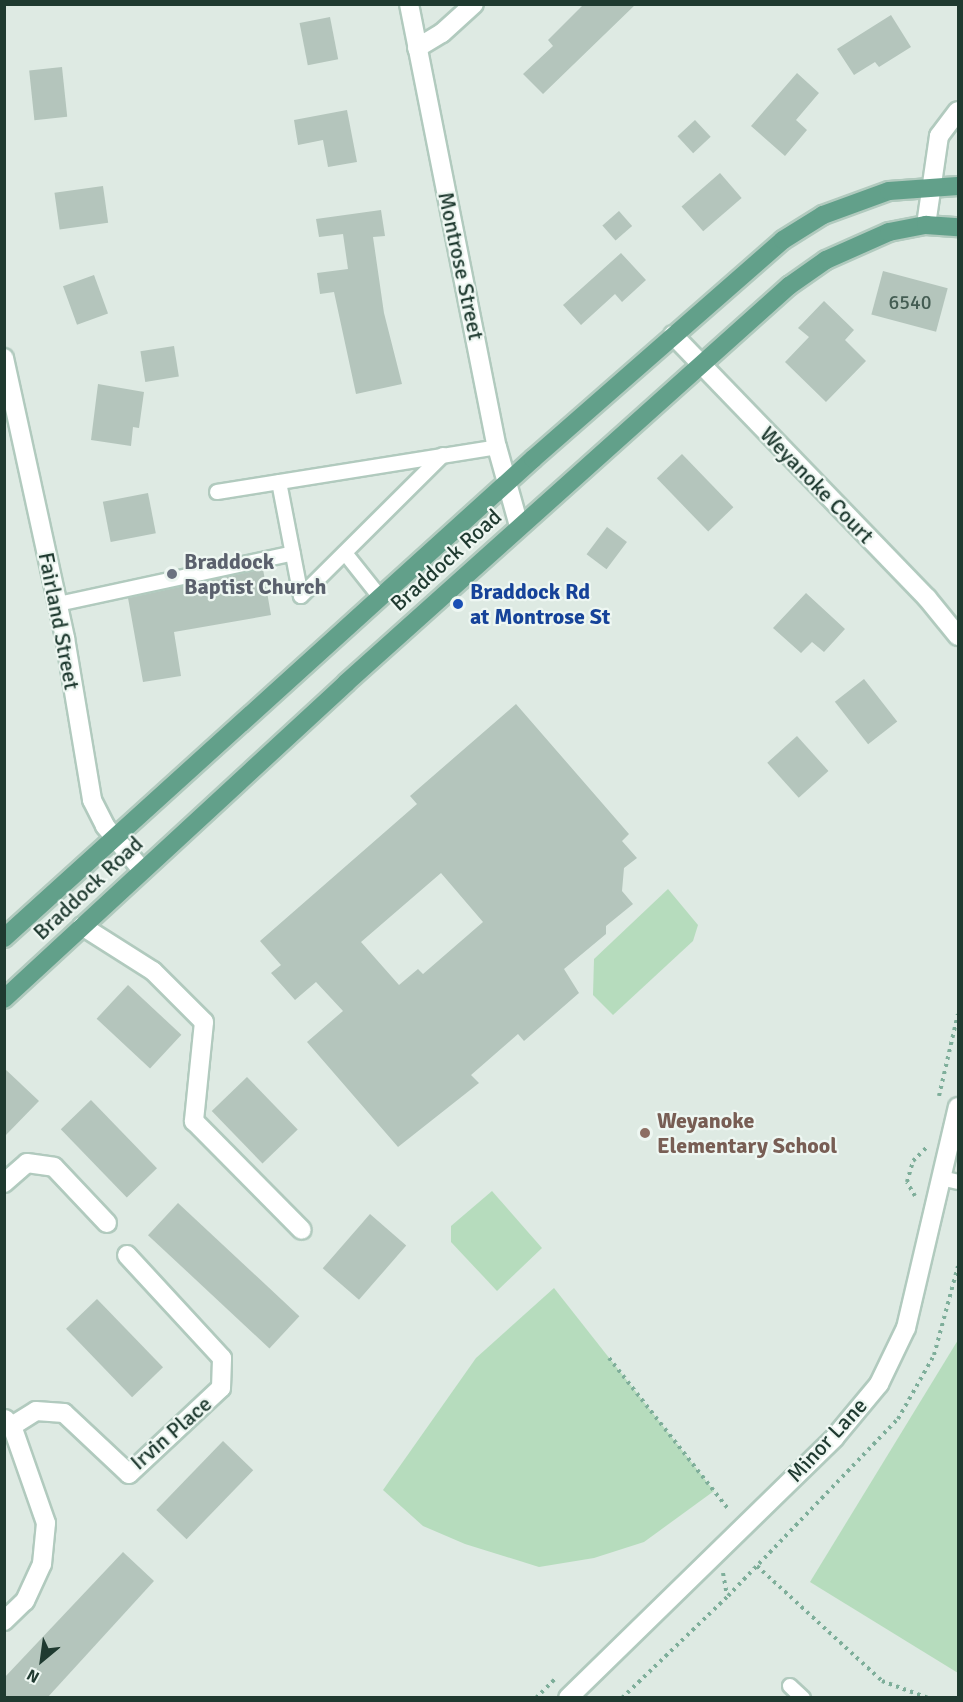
<!DOCTYPE html>
<html>
<head>
<meta charset="utf-8">
<style>
	body { margin:0 }
	#map { position:relative; width:963px; height:1702px; overflow:hidden; background:#deeae3; font-family:Signika,sans-serif }
	div>[style] { position:absolute }
	[style*='--x'] { left:calc(var(--x)*1px); top:calc(var(--y)*1px); width:calc(var(--w)*1px); rotate:calc(var(--a)*1deg) }
	.green>* { inset:0; background:#b6dcbd }
	.building>* { inset:0; background:#b4c5bc; transform-origin:0 0 }
	.path>* { height:4px; margin-top:-2px; transform-origin:0; background:repeating-linear-gradient(90deg,#7eae9a 0 3px,transparent 0 7.5px) }
	.roads { filter:drop-shadow(2px 0 #b1cabe) drop-shadow(-2px 0 #b1cabe) drop-shadow(0 2px #b1cabe) drop-shadow(0 -2px #b1cabe) }
	.lane>* { height:14px; margin:-7px; padding:0 7px; transform-origin:7px; border-radius:7px; background:#fff }
	.street>* { height:18px; margin:-9px; padding:0 9px; transform-origin:9px; border-radius:9px; background:#fff }
	.secondary>* { height:18px; margin:-9px; padding:0 9px; transform-origin:9px; border-radius:9px; background:#fff }
	.primary>* { height:18px; margin:-9px; padding:0 9px; transform-origin:9px; border-radius:9px; background:#62a08a }
	.dots>* { width:16px; height:16px; translate:-50% -50%; box-sizing:border-box; border:3px solid #eef7f2; border-radius:50% }
	span { translate:-50% -50%; white-space:nowrap; text-align:center; line-height:1.15; -webkit-text-stroke:4.5px #eef7f2; paint-order:stroke }
	.number-label { font-size:20px; color:#445d53 }
	.number-label span { -webkit-text-stroke-width:0 }
	.street-label { font-size:22px; color:#1f3a30 }
	.worship-label { font-size:22px; color:#5b616d; font-weight:700 }
	.left { translate:0 -50%; text-align:left }
	.transit-label { font-size:22px; color:#164399; font-weight:700 }
	.education-label { font-size:22px; color:#785e54; font-weight:700 }
	.frame { position:absolute; inset:0; border:6px solid #1f3a30; pointer-events:none }
	.north { position:absolute; left:12px; top:1630px; width:60px; height:60px; -webkit-text-stroke:4px #eef7f2; paint-order:stroke; rotate:209deg; font-size:16px; font-weight:700; line-height:24px; text-align:center; color:#1f3a30 }
	.north::after { content:''; display:block; margin:auto; width:21px; height:27px; background:#1f3a30; clip-path:polygon(50% 0,100% 100%,50% 72%,0 100%) }
</style>
</head>
<body>
<div id="map">
	<div class="green">
		<div style="clip-path:polygon(668px 889px,698px 925px,693px 941px,613px 1015px,593px 995px,594px 959px)"></div>
		<div style="clip-path:polygon(492px 1191px,542px 1248px,497px 1291px,451px 1242px,451px 1226px)"></div>
		<div style="clip-path:polygon(554px 1288px,714px 1491px,644px 1542px,594px 1558px,539px 1567px,465px 1544px,423px 1526px,383px 1490px,476px 1358px)"></div>
		<div style="clip-path:polygon(958px 1340px,958px 1673px,810px 1582px)"></div>
	</div>
	<div class="building">
		<div style="clip-path:polygon(584px 4px,636px 4px,543px 94px,523px 74px,553px 46px,548px 40px)"></div>
		<div style="clip-path:polygon(891px 15px,911px 47px,879px 67px,875px 62px,854px 75px,837px 49px)"></div>
		<div style="left:330px;top:17px;width:43px;height:31px;rotate:79deg"></div>
		<div style="left:62px;top:67px;width:50px;height:33px;rotate:84deg"></div>
		<div style="clip-path:polygon(797px 73px,819px 93px,796px 120px,807px 130px,785px 156px,751px 126px)"></div>
		<div style="clip-path:polygon(347px 110px,357px 162px,328px 167px,323px 140px,298px 145px,294px 120px)"></div>
		<div style="left:695px;top:120px;width:23px;height:24px;rotate:47deg"></div>
		<div style="left:720px;top:173px;width:33px;height:51px;rotate:49deg"></div>
		<div style="left:103px;top:186px;width:37px;height:49px;rotate:82deg"></div>
		<div style="clip-path:polygon(381px 210px,385px 236px,373px 237px,384px 313px,402px 384px,356px 394px,334px 292px,320px 294px,317px 273px,348px 269px,343px 234px,319px 237px,316px 219px)"></div>
		<div style="left:619px;top:211px;width:20px;height:22px;rotate:49deg"></div>
		<div style="clip-path:polygon(621px 253px,646px 280px,622px 302px,615px 294px,581px 325px,563px 305px)"></div>
		<div style="left:883px;top:271px;width:67px;height:45px;rotate:15deg"></div>
		<div style="left:94px;top:275px;width:41px;height:33px;rotate:70deg"></div>
		<div style="clip-path:polygon(824px 301px,854px 330px,845px 340px,866px 361px,826px 402px,785px 362px,809px 337px,798px 328px)"></div>
		<div style="left:174px;top:346px;width:31px;height:34px;rotate:81deg"></div>
		<div style="clip-path:polygon(98px 384px,144px 392px,139px 428px,133px 427px,131px 446px,91px 440px)"></div>
		<div style="left:682px;top:454px;width:74px;height:35px;rotate:46deg"></div>
		<div style="left:148px;top:493px;width:41px;height:46px;rotate:79deg"></div>
		<div style="left:607px;top:527px;width:25px;height:34px;rotate:37deg"></div>
		<div style="clip-path:polygon(263px 569px,271px 615px,174px 632px,181px 676px,143px 682px,128px 598px)"></div>
		<div style="clip-path:polygon(806px 593px,845px 629px,824px 652px,812px 642px,801px 653px,773px 628px)"></div>
		<div style="left:864px;top:679px;width:54px;height:37px;rotate:52deg"></div>
		<div style="clip-path:polygon(evenodd,516px 704px,629px 834px,622px 841px,637px 858px,624px 868px,622px 891px,633px 904px,606px 926px,606px 934px,564px 969px,579px 993px,524px 1041px,518px 1034px,471px 1075px,479px 1083px,398px 1147px,307px 1042px,343px 1011px,316px 982px,295px 1000px,271px 973px,281px 965px,260px 941px,417px 804px,410px 796px,516px 704px,441px 873px,483px 922px,423px 974px,418px 969px,399px 985px,361px 942px,441px 873px)"></div>
		<div style="left:797px;top:736px;width:47px;height:40px;rotate:48deg"></div>
		<div style="left:128px;top:985px;width:73px;height:46px;rotate:43deg"></div>
		<div style="clip-path:polygon(4px 1068px,39px 1101px,4px 1137px)"></div>
		<div style="left:247px;top:1077px;width:73px;height:49px;rotate:46deg"></div>
		<div style="left:91px;top:1100px;width:95px;height:42px;rotate:46deg"></div>
		<div style="left:178px;top:1203px;width:166px;height:44px;rotate:43deg"></div>
		<div style="left:370px;top:1214px;width:48px;height:72px;rotate:41deg"></div>
		<div style="left:97px;top:1299px;width:95px;height:43px;rotate:46deg"></div>
		<div style="left:223px;top:1441px;width:42px;height:96px;rotate:44deg"></div>
		<div style="clip-path:polygon(123px 1552px,154px 1581px,47px 1698px,4px 1698px,4px 1678px)"></div>
	</div>
	<div class="path">
		<div style="--x:939;--y:1096;--w:84;--a:-77"></div>
		<div style="--x:915;--y:1196;--w:16;--a:-120"></div>
		<div style="--x:907;--y:1182;--w:22;--a:-74"></div>
		<div style="--x:913;--y:1161;--w:20;--a:-45"></div>
		<div style="--x:609;--y:1358;--w:194;--a:51.7"></div>
		<div style="--x:757;--y:1566;--w:170;--a:42.6"></div>
		<div style="--x:882;--y:1681;--w:49;--a:20.3"></div>
		<div style="--x:723;--y:1573;--w:22;--a:80"></div>
		<div style="--x:536;--y:1698;--w:27;--a:-45"></div>
		<div style="--x:622;--y:1698;--w:147;--a:-43.9"></div>
		<div style="--x:728;--y:1596;--w:245;--a:-46.2"></div>
		<div style="--x:898;--y:1419;--w:73;--a:-60.6"></div>
		<div style="--x:934;--y:1355;--w:92;--a:-74.9"></div>
	</div>
	<div class="roads">
		<div class="lane">
			<div style="--x:279;--y:482;--w:116;--a:79.1"></div>
			<div style="--x:301;--y:596;--w:200;--a:-44.8"></div>
			<div style="--x:217;--y:492;--w:284;--a:-9.1"></div>
			<div style="--x:345;--y:553;--w:56;--a:51.5"></div>
			<div style="--x:58;--y:604;--w:240;--a:-12.2"></div>
			<div style="--x:941;--y:1178;--w:17;--a:13"></div>
			<div style="--x:790;--y:1686;--w:18;--a:43"></div>
		</div>
		<div class="street">
			<div style="--x:417;--y:48;--w:29;--a:-31"></div>
			<div style="--x:442;--y:33;--w:43;--a:-42.2"></div>
			<div style="--x:926;--y:225;--w:90;--a:-81.7"></div>
			<div style="--x:939;--y:136;--w:31;--a:-53"></div>
			<div style="--x:673;--y:335;--w:366;--a:46"></div>
			<div style="--x:927;--y:598;--w:49;--a:50.8"></div>
			<div style="--x:4;--y:358;--w:287;--a:77.7"></div>
			<div style="--x:65;--y:638;--w:164;--a:80.5"></div>
			<div style="--x:92;--y:800;--w:29;--a:63"></div>
			<div style="--x:105;--y:826;--w:57;--a:49.9"></div>
			<div style="--x:82;--y:926;--w:84;--a:32.4"></div>
			<div style="--x:153;--y:971;--w:72;--a:45"></div>
			<div style="--x:204;--y:1022;--w:100;--a:95.8"></div>
			<div style="--x:194;--y:1121;--w:153;--a:45.3"></div>
			<div style="--x:4;--y:1183;--w:30;--a:-41"></div>
			<div style="--x:27;--y:1163;--w:27;--a:8"></div>
			<div style="--x:54;--y:1167;--w:77;--a:46.6"></div>
			<div style="--x:12;--y:1426;--w:28;--a:-32"></div>
			<div style="--x:36;--y:1411;--w:28;--a:4"></div>
			<div style="--x:64;--y:1413;--w:89;--a:43.2"></div>
			<div style="--x:129;--y:1474;--w:126;--a:-43.1"></div>
			<div style="--x:221;--y:1388;--w:30;--a:-88"></div>
			<div style="--x:222;--y:1358;--w:140;--a:-132.7"></div>
			<div style="--x:4;--y:1621;--w:29;--a:-44"></div>
			<div style="--x:25;--y:1601;--w:41;--a:-65.3"></div>
			<div style="--x:42;--y:1564;--w:41;--a:-84.4"></div>
			<div style="--x:46;--y:1523;--w:103;--a:-109.3"></div>
			<div style="--x:12;--y:1426;--w:10;--a:-135"></div>
			<div style="--x:568;--y:1698;--w:373;--a:-44.3"></div>
			<div style="--x:835;--y:1437;--w:69;--a:-50.3"></div>
			<div style="--x:879;--y:1384;--w:62;--a:-64.3"></div>
			<div style="--x:906;--y:1328;--w:227;--a:-76.8"></div>
		</div>
		<div class="secondary">
			<div style="--x:409;--y:4;--w:452;--a:78.8"></div>
			<div style="--x:497;--y:447;--w:82;--a:74.4"></div>
		</div>
		<div class="primary">
			<div style="--x:4;--y:938;--w:714;--a:-42.16"></div>
			<div style="--x:533;--y:459;--w:332;--a:-41.2"></div>
			<div style="--x:783;--y:240;--w:47;--a:-32"></div>
			<div style="--x:823;--y:215;--w:70;--a:-20"></div>
			<div style="--x:889;--y:191;--w:69;--a:-4.1"></div>
			<div style="--x:4;--y:999;--w:466;--a:-42.7"></div>
			<div style="--x:346;--y:683;--w:595;--a:-41.87"></div>
			<div style="--x:789;--y:286;--w:45;--a:-35.1"></div>
			<div style="--x:826;--y:260;--w:69;--a:-24"></div>
			<div style="--x:889;--y:232;--w:38;--a:-11"></div>
			<div style="--x:926;--y:225;--w:32;--a:4"></div>
		</div>
	</div>
	<div class="dots">
		<div style="left:172px;top:574px;background:#6b7280"></div>
		<div style="left:458px;top:604px;background:#1a4fb4"></div>
		<div style="left:645px;top:1133px;background:#8d6e63"></div>
	</div>
	<div class="number-label">
		<span style="left:910px;top:302px">6540</span>
	</div>
	<div class="street-label">
		<span style="left:461px;top:266px;rotate:78deg">Montrose Street</span>
		<span style="left:817px;top:485px;rotate:46deg">Weyanoke Court</span>
		<span style="left:446px;top:560px;rotate:-42deg">Braddock Road</span>
		<span style="left:59px;top:621px;rotate:79deg">Fairland Street</span>
		<span style="left:88px;top:888px;rotate:-43deg">Braddock Road</span>
		<span style="left:171px;top:1433px;rotate:-41deg">Irvin Place</span>
		<span style="left:827px;top:1440px;rotate:-47deg">Minor Lane</span>
	</div>
	<div class="worship-label">
		<span class="left" style="left:184px;top:574px">Braddock<br>Baptist Church</span>
	</div>
	<div class="transit-label">
		<span class="left" style="left:470px;top:604px">Braddock Rd<br>at Montrose St</span>
	</div>
	<div class="education-label">
		<span class="left" style="left:657px;top:1133px">Weyanoke<br>Elementary School</span>
	</div>
	<div class="frame"></div>
	<div class="north">N</div>
</div>
</body>
</html>
